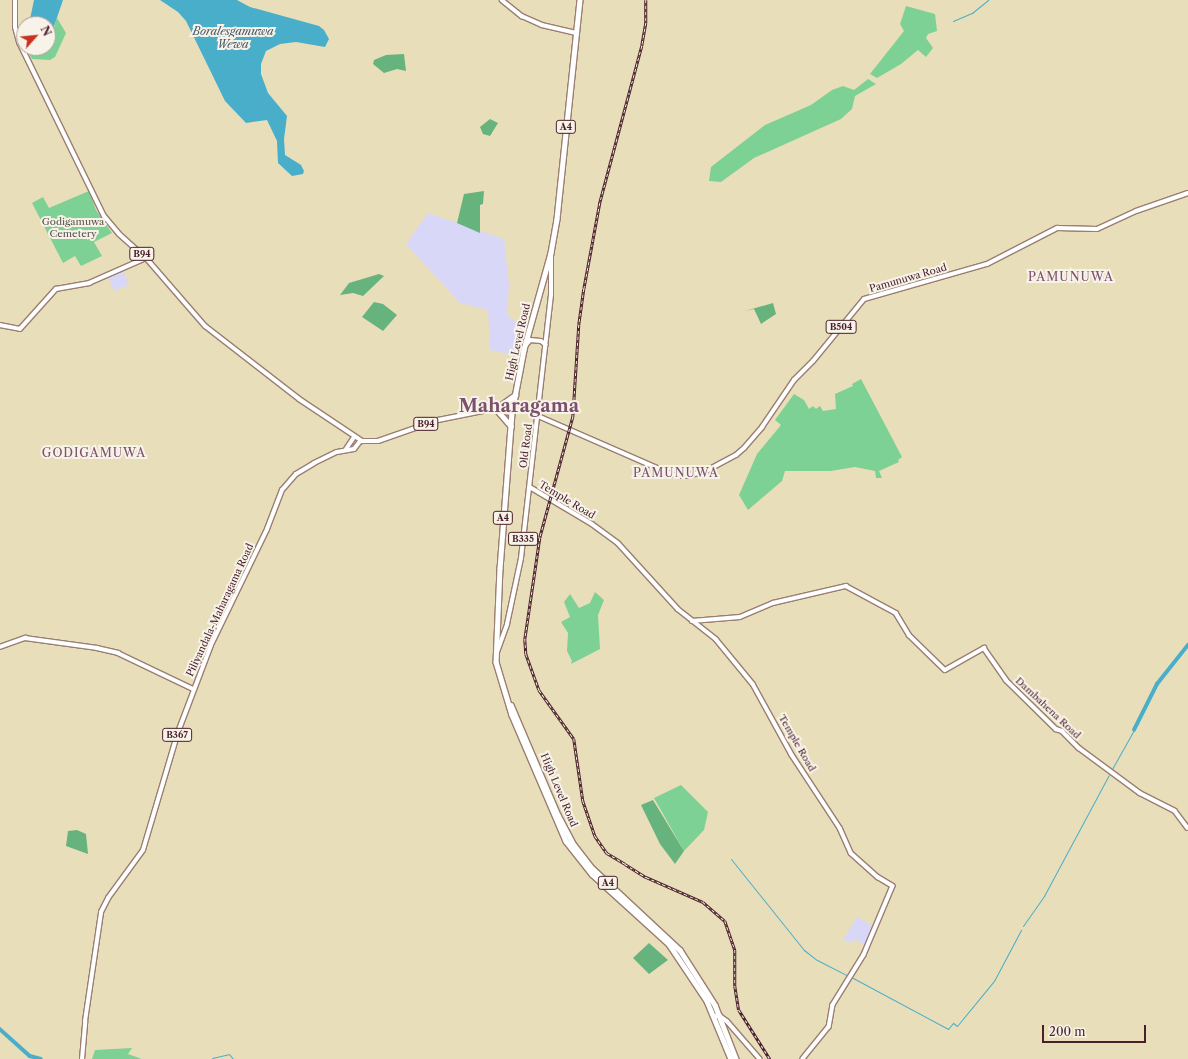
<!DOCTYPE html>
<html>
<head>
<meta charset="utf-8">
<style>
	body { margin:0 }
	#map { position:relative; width:1188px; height:1059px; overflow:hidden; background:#e9deba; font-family:"Libre Caslon Text",serif }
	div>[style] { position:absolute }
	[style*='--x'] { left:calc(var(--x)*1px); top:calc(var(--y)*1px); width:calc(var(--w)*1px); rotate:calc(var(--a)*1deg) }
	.built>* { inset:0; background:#d8d7f8; transform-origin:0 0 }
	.green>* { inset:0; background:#7dd194 }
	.forest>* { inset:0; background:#66b37e }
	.water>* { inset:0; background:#49aec9 }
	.stream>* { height:1px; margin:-0.5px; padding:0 0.5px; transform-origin:0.5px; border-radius:0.5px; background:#49aec9 }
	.canal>* { height:3.5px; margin:-1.75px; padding:0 1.75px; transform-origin:1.75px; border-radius:1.75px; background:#49aec9 }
	.roads { filter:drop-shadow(1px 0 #9a7e72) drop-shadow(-1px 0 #9a7e72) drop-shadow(0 1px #9a7e72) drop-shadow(0 -1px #9a7e72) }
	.tertiary>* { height:3.5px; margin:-1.75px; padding:0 1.75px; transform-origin:1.75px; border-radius:1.75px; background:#fff }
	.primary>* { height:4px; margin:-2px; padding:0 2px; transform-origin:2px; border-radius:2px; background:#fff }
	.trunk>* { height:4.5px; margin:-2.25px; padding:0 2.25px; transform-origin:2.25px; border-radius:2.25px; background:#fff }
	.rail>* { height:2.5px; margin-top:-1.25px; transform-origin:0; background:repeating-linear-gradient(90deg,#f7f3e8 0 3px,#4a1f2b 0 6px); box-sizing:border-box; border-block:1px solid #4a1f2b }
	span { translate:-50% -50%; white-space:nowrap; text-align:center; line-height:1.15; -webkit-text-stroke:4px #f7f3e8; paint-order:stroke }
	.shield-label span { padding:1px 3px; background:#f7f3e8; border:1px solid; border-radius:3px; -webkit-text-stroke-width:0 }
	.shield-label { font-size:9px; color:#4a1f2b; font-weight:700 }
	.park-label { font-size:10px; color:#59544a }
	.street-label { font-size:10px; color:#4a1f2b }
	.water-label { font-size:11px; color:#4a586a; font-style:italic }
	.quarter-label { font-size:12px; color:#7d506e; letter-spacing:1px }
	.town-label { font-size:18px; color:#7d506e; font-weight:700 }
	.north { position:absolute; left:16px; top:16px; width:40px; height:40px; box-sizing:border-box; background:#f7f3e8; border:1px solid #b29e9c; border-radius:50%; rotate:63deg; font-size:11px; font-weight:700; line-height:16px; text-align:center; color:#4a1f2b }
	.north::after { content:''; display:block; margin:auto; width:14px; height:18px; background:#c8321e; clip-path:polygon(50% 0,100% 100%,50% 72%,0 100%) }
	.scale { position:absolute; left:1042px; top:1025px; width:104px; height:18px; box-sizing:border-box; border:2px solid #4a1f2b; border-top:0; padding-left:5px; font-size:12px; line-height:14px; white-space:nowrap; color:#4a1f2b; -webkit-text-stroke:3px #f7f3e8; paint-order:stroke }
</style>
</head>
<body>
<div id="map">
	<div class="built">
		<div style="clip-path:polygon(428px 213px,504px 239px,509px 285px,507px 315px,524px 328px,517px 356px,490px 350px,488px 310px,460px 303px,406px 244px)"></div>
		<div style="left:123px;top:271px;width:15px;height:16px;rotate:67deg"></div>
		<div style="clip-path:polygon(857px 917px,875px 927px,867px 946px,854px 939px,852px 943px,843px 940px)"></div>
	</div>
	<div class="green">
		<div style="clip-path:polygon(906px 6px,935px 14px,937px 31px,928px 34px,926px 38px,933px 48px,926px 57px,918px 50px,901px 64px,877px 78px,870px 74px,904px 31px,900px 24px)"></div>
		<div style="clip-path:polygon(57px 18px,66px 33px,55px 57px,50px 60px,32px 59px,26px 48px,40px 50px,48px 48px)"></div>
		<div style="clip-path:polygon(868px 79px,876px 84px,855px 96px,852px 109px,841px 119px,754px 158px,721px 182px,709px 181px,711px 167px,765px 125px,811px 105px,832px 90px,843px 86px,854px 90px)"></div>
		<div style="clip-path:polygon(89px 191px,96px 210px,112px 233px,94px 242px,102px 256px,81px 266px,75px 256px,63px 263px,32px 203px,43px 197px,49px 208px)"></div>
		<div style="clip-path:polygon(861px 379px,902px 457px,898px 460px,899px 462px,879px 471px,882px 478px,876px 478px,875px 471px,855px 467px,831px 471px,785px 471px,782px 481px,748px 510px,739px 495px,757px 454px,781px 425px,775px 420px,794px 394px,804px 400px,809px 409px,813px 406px,816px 409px,820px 406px,823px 411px,836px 409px,835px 394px,853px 386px,852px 384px)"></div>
		<div style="clip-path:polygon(595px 592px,604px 600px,598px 615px,600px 649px,571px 664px,572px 661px,567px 651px,568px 633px,561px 622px,570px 617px,564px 602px,570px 594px,579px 608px,590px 603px)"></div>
		<div style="clip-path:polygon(681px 785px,708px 812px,704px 830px,684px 851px,654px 798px)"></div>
		<div style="clip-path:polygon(132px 1048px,128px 1054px,142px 1059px,92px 1059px,95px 1050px)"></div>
	</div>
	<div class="forest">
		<div style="clip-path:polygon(404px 54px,406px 71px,397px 69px,384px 73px,373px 64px,374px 60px,386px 55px)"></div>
		<div style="clip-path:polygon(490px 119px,498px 123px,490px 136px,483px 134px,480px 127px)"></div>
		<div style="clip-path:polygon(484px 191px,483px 204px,480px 205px,480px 233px,457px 223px,464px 194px)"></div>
		<div style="clip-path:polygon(379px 274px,384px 276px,363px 296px,353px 293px,340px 295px,349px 283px)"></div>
		<div style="clip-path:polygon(374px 302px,383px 304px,397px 315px,383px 331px,362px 317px)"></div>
		<div style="clip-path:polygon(773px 303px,776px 314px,761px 324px,754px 309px,745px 311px)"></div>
		<div style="clip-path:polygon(653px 800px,684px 851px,675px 864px,660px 844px,641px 805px)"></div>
		<div style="clip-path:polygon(77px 830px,86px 834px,88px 854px,66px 846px,68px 831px)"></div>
		<div style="clip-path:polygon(649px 943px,668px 960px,649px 974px,633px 958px)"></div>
	</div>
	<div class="water">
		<div style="clip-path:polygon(34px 0,63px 0,48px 44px,48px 24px,29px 24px)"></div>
		<div style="clip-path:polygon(160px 0,237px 0,250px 7px,319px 26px,324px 30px,329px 39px,325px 47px,296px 42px,280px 44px,266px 51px,261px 64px,261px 74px,268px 93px,287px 116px,284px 139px,285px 155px,301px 165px,304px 171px,303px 174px,292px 176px,278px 163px,277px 141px,267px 120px,246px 123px,225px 101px,186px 21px,178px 12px)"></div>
	</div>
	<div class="stream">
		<div style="--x:953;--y:21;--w:21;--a:-23"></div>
		<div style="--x:972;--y:13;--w:21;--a:-39"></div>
		<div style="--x:1112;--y:769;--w:45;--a:-60.6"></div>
		<div style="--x:731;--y:859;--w:117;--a:51.3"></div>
		<div style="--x:804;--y:950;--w:16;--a:38"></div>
		<div style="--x:817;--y:960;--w:36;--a:27"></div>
		<div style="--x:1023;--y:926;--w:37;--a:-55"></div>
		<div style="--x:1044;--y:896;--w:137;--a:-61.8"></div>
		<div style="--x:853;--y:978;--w:108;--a:28.2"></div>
		<div style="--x:948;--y:1029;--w:8;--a:-50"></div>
		<div style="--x:953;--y:1023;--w:5;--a:37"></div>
		<div style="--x:957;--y:1026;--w:58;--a:-50.6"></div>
		<div style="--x:994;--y:981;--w:58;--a:-62.1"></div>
		<div style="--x:212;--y:1058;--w:17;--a:-13"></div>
		<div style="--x:229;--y:1054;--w:6;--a:51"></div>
	</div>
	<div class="canal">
		<div style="--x:1134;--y:730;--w:51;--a:-63.4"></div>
		<div style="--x:1157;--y:684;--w:50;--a:-51.5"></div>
		<div style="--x:0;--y:1029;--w:40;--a:42"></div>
		<div style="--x:30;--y:1056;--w:11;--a:15"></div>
	</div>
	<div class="roads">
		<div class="tertiary">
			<div style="--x:502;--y:0;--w:26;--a:39"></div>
			<div style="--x:522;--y:16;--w:22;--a:24"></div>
			<div style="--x:542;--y:25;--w:36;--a:13"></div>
			<div style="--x:0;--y:325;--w:20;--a:11"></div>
			<div style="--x:20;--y:329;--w:54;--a:-48"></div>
			<div style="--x:56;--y:289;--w:34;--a:-10"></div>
			<div style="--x:89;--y:283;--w:62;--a:-23.7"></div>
			<div style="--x:530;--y:487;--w:72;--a:30.8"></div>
			<div style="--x:592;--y:524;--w:32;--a:36"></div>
			<div style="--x:618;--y:543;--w:89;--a:47.7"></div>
			<div style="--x:678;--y:609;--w:48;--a:38.3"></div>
			<div style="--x:716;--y:639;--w:58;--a:50.6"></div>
			<div style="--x:753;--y:684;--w:81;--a:61.2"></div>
			<div style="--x:792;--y:755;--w:87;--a:56.7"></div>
			<div style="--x:840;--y:828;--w:27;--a:66"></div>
			<div style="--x:851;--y:853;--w:36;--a:42"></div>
			<div style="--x:878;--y:877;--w:17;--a:31"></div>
			<div style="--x:893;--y:886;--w:75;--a:112.8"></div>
			<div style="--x:864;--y:955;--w:59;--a:121.8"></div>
			<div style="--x:833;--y:1005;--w:22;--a:100"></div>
			<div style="--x:829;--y:1027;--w:41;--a:129.1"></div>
			<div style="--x:692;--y:621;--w:48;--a:-4.8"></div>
			<div style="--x:740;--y:617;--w:36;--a:-23"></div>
			<div style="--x:773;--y:603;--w:75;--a:-13.1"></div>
			<div style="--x:846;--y:586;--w:57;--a:28.4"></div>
			<div style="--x:896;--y:613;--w:26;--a:59"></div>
			<div style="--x:909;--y:635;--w:50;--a:44.2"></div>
			<div style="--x:945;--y:670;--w:45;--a:-29.4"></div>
			<div style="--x:984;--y:648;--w:39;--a:55"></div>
			<div style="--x:1006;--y:680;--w:70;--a:44.4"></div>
			<div style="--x:1056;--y:729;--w:6;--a:18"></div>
			<div style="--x:1062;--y:731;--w:24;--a:45"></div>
			<div style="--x:1079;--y:748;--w:76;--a:36.4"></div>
			<div style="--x:1140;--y:793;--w:39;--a:27"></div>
			<div style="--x:1175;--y:811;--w:21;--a:53"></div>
			<div style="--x:0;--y:647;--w:27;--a:-20"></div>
			<div style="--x:25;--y:638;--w:73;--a:7.9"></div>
			<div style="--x:97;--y:648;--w:22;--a:13"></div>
			<div style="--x:118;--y:653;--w:83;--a:25.6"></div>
			<div style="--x:714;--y:1016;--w:6;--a:0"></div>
			<div style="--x:720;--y:1016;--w:9;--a:36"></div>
			<div style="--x:727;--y:1021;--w:50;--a:49"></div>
		</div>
		<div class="primary">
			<div style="--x:15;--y:0;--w:27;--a:90"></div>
			<div style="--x:15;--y:27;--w:16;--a:75"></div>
			<div style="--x:19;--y:42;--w:194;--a:64"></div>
			<div style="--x:104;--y:216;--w:23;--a:50"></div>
			<div style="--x:119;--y:234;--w:36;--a:42"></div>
			<div style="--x:146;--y:258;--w:90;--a:49.1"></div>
			<div style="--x:205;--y:326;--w:119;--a:37.8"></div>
			<div style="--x:299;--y:399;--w:76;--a:33.7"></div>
			<div style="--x:362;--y:441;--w:16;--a:0"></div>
			<div style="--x:378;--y:441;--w:64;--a:-19.3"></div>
			<div style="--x:438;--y:420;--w:76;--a:-11.3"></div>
			<div style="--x:525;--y:346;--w:8;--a:-50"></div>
			<div style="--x:530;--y:340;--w:11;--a:5"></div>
			<div style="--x:541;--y:341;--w:6;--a:39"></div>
			<div style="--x:497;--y:411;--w:15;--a:8"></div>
			<div style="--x:538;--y:416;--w:147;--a:23.6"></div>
			<div style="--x:673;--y:475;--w:12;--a:5"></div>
			<div style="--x:685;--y:476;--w:19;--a:-12"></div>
			<div style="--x:704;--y:472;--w:36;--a:-28"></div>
			<div style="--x:736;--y:455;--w:11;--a:-41"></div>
			<div style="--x:744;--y:448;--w:28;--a:-49"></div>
			<div style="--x:762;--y:427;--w:57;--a:-55.8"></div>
			<div style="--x:794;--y:380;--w:27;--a:-45"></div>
			<div style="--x:813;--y:361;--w:80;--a:-50.6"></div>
			<div style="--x:864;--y:299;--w:128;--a:-15.9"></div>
			<div style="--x:987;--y:264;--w:79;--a:-27.2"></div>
			<div style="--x:1057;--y:228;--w:40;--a:1.4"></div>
			<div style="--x:1097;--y:229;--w:43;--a:-24.8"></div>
			<div style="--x:1136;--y:211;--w:55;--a:-19.1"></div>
			<div style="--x:346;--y:449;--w:14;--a:-56"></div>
			<div style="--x:497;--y:652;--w:30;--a:-70"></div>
			<div style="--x:507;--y:624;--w:67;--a:-78"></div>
			<div style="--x:521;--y:558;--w:265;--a:-83.5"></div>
			<div style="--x:551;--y:295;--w:39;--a:-90"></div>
			<div style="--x:82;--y:1059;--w:38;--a:-85"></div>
			<div style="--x:85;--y:1021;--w:110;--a:-81.6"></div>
			<div style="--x:101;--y:912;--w:16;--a:-63"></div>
			<div style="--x:108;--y:898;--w:59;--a:-53.9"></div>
			<div style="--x:143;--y:850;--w:123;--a:-73.5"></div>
			<div style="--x:178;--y:732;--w:93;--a:-69.2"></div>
			<div style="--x:211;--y:645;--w:129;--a:-64.2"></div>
			<div style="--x:267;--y:529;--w:42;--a:-69"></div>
			<div style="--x:282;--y:490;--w:21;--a:-49"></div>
			<div style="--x:296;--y:474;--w:21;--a:-31"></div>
			<div style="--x:314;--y:463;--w:25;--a:-26"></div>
			<div style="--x:337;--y:452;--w:17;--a:-10"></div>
			<div style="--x:354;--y:449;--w:11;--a:-52"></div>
		</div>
		<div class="trunk">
			<div style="--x:580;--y:0;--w:220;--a:96"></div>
			<div style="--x:557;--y:219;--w:35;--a:100"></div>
			<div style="--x:551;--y:253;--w:101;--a:105.6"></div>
			<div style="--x:524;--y:350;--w:64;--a:100.8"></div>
			<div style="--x:512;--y:413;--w:155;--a:94.4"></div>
			<div style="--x:500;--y:568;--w:94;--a:92.4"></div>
			<div style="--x:496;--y:662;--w:55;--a:73.2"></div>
			<div style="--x:512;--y:715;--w:137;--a:66.8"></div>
			<div style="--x:566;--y:841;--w:42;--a:51.8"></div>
			<div style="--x:592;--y:874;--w:104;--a:42.3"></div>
			<div style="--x:669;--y:944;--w:69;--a:56.3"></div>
			<div style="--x:707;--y:1001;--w:63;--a:67.5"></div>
			<div style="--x:498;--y:407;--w:21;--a:-35"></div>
			<div style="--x:498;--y:411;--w:20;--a:49"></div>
			<div style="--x:511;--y:705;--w:120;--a:66.9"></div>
			<div style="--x:558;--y:815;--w:34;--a:62"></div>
			<div style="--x:574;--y:845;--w:31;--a:52"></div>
			<div style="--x:593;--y:869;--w:119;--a:43"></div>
			<div style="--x:680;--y:950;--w:65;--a:57.5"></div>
			<div style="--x:715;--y:1005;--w:58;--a:68.7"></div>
		</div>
	</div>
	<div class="rail">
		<div style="--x:646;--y:0;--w:23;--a:90"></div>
		<div style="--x:646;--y:23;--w:23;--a:100"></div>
		<div style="--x:642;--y:46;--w:163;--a:105"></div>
		<div style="--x:600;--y:203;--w:87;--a:100.5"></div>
		<div style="--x:584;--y:289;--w:36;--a:98"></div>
		<div style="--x:579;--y:325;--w:92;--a:93.7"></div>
		<div style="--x:573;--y:417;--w:125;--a:105.3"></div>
		<div style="--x:540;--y:538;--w:102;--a:98.4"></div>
		<div style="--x:525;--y:639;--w:15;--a:86"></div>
		<div style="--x:526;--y:654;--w:38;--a:70"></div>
		<div style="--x:539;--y:690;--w:60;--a:54.5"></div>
		<div style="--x:574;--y:739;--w:63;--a:81.7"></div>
		<div style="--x:583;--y:801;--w:37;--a:71"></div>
		<div style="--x:595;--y:836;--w:21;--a:55"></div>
		<div style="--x:607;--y:853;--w:21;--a:31"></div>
		<div style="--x:625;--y:864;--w:25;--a:32"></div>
		<div style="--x:646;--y:877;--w:62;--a:23.7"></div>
		<div style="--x:703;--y:902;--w:29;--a:41"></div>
		<div style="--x:725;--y:921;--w:31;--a:71"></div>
		<div style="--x:735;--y:950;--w:36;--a:90"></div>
		<div style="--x:735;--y:986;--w:24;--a:81"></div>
		<div style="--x:739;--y:1010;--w:58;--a:57.7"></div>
	</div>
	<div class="shield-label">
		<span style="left:566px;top:127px">A4</span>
		<span style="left:142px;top:254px">B94</span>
		<span style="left:841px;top:327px">B504</span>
		<span style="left:426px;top:424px">B94</span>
		<span style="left:503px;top:518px">A4</span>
		<span style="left:523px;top:539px">B335</span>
		<span style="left:177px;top:735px">B367</span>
		<span style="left:608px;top:883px">A4</span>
	</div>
	<div class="park-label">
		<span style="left:73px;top:227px">Godigamuwa<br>Cemetery</span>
	</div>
	<div class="street-label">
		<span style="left:908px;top:278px;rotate:-16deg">Pamunuwa Road</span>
		<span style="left:518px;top:342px;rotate:-77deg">High Level Road</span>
		<span style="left:526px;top:446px;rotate:-83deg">Old Road</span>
		<span style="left:567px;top:500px;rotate:31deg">Temple Road</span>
		<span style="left:220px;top:610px;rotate:-65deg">Piliyandala-Maharagama Road</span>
		<span style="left:1048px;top:708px;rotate:43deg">Dambahena Road</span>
		<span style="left:797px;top:743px;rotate:60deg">Temple Road</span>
		<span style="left:559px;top:790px;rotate:67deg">High Level Road</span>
	</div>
	<div class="water-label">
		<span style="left:233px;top:38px">Boralesgamuwa<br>Wewa</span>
	</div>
	<div class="quarter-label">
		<span style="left:1071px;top:277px">PAMUNUWA</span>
		<span style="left:94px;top:453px">GODIGAMUWA</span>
		<span style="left:676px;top:473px">PAMUNUWA</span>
	</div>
	<div class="town-label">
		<span style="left:519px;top:406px">Maharagama</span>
	</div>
	<div class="north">N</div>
	<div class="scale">200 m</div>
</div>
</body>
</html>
